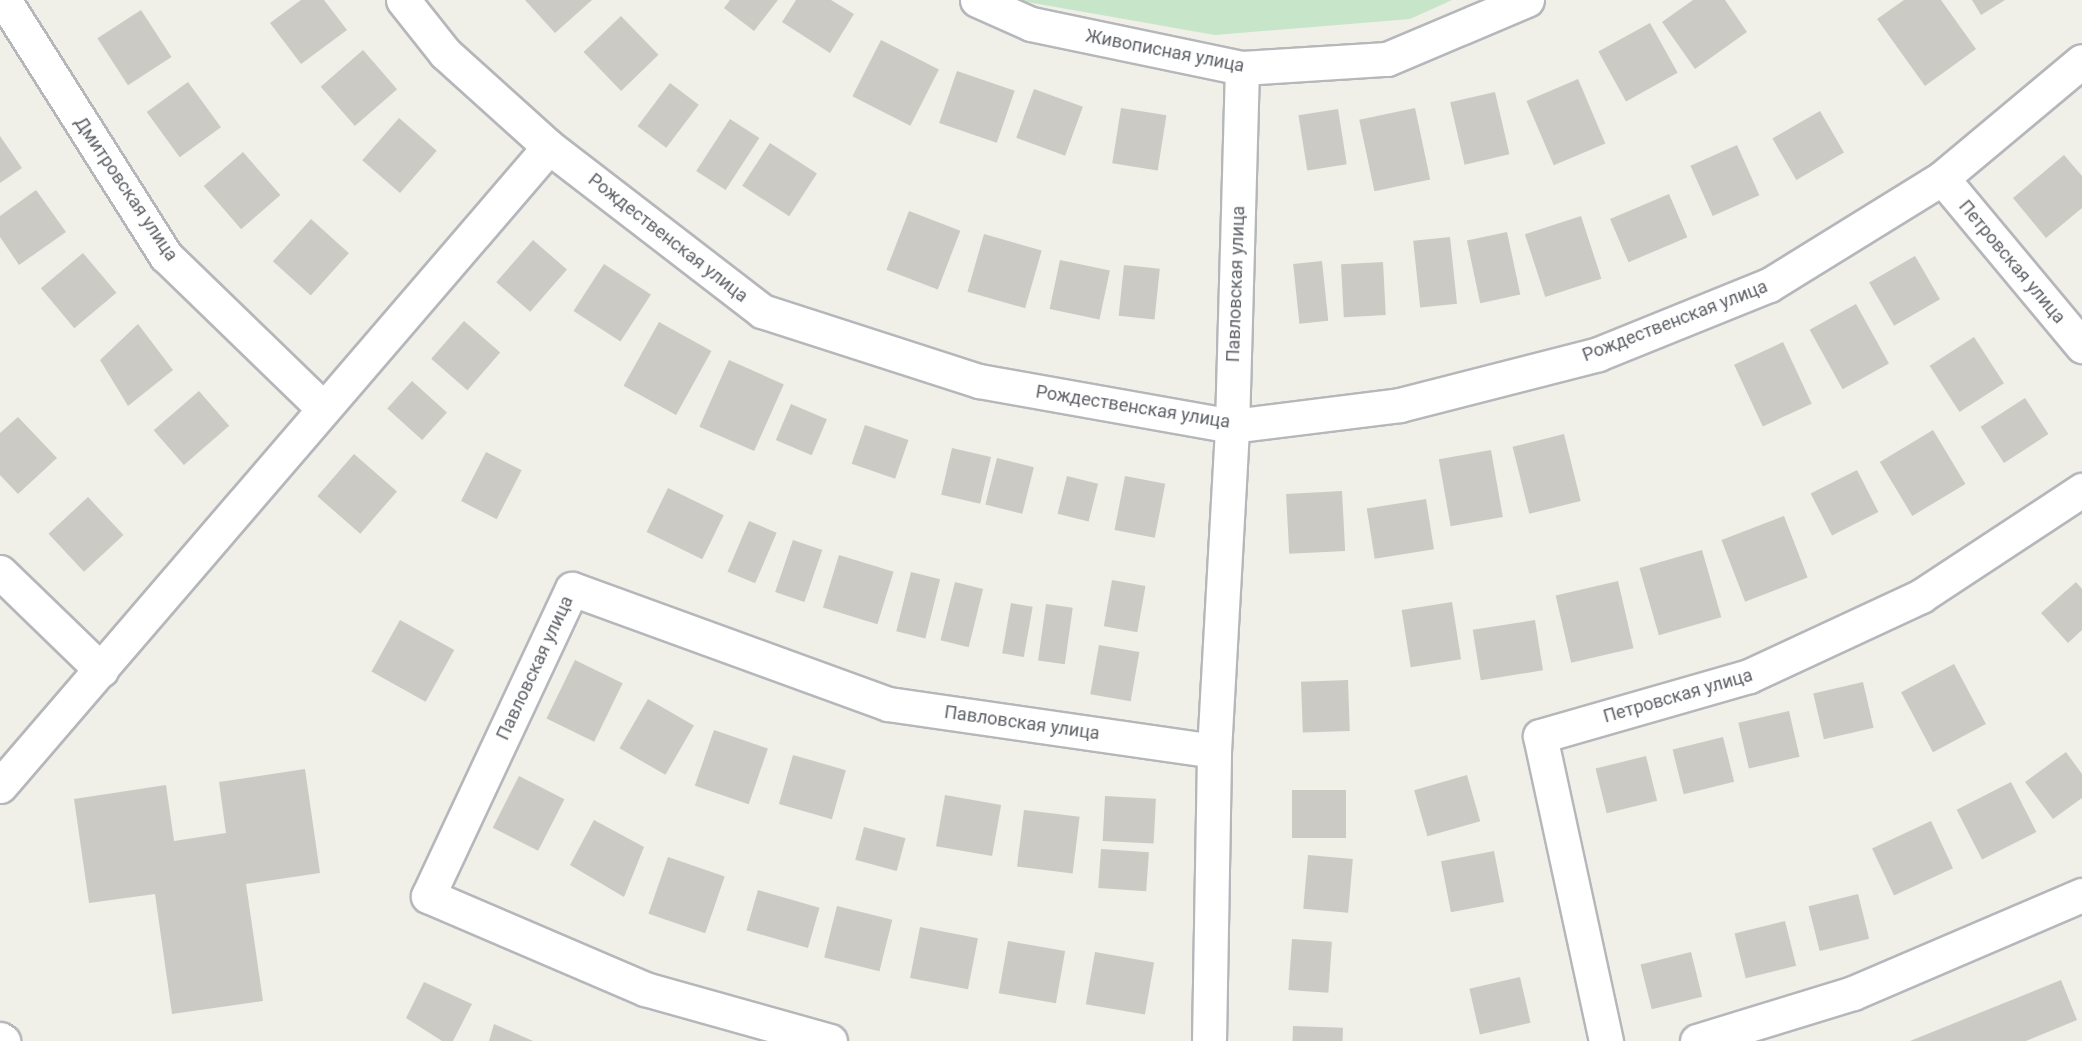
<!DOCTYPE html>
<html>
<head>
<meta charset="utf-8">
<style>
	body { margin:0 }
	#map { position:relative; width:2082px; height:1041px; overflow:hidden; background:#f0efe8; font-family:Roboto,sans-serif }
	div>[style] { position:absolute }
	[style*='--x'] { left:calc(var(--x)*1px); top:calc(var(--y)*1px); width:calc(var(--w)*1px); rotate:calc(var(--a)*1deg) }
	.green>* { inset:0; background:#c7e5c8 }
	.building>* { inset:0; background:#cccac4; transform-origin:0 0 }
	.roads { filter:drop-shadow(2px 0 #b5b7bb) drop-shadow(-2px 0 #b5b7bb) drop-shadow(0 2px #b5b7bb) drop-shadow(0 -2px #b5b7bb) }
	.minor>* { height:33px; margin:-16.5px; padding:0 16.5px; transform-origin:16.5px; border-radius:16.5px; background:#fff }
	span { translate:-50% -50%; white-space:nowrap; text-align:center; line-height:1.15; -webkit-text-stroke:6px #fff; paint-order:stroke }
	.street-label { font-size:18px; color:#5f6267 }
</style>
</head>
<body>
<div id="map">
	<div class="green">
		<div style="clip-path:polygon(1016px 0,1452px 0,1410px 19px,1215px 35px)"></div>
	</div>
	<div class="building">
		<div style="clip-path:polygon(301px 0,324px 0,347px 30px,301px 64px,270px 23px)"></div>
		<div style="clip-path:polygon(525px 0,592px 0,555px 33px)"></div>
		<div style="clip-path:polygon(730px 0,778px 0,754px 31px,724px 8px)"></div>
		<div style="clip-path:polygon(796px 0,831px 0,854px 14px,830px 53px,782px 22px)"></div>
		<div style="clip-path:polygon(1693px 0,1725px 0,1747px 32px,1695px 69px,1662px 22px)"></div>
		<div style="clip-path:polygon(1904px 0,1941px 0,1976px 49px,1925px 86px,1877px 19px)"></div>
		<div style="clip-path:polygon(1972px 0,2005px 0,1981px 15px)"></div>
		<div style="left:141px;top:10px;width:56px;height:52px;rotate:57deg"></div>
		<div style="left:621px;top:16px;width:54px;height:52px;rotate:46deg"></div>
		<div style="left:1650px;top:23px;width:57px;height:59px;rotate:61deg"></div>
		<div style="left:881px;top:40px;width:65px;height:63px;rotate:27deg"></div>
		<div style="left:363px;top:50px;width:52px;height:56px;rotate:49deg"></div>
		<div style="left:957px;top:71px;width:61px;height:55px;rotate:19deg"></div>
		<div style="left:1578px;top:79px;width:70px;height:56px;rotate:67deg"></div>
		<div style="left:188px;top:82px;width:56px;height:51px;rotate:54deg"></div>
		<div style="left:670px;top:83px;width:36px;height:54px;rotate:37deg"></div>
		<div style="left:1034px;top:89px;width:52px;height:52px;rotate:20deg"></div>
		<div style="left:1495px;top:92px;width:64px;height:46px;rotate:77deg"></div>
		<div style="left:1121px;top:108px;width:46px;height:56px;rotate:9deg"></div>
		<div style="left:1415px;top:108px;width:73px;height:57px;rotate:78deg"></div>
		<div style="left:1338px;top:109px;width:56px;height:40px;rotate:81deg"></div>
		<div style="left:1820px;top:111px;width:48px;height:55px;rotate:60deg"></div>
		<div style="left:399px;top:118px;width:50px;height:56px;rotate:41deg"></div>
		<div style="left:730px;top:119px;width:35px;height:62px;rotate:33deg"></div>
		<div style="clip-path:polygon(0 136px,22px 168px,0 183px)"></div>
		<div style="left:770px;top:143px;width:56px;height:51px;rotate:33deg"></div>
		<div style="left:1737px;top:145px;width:55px;height:51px;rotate:66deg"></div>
		<div style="left:243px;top:152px;width:57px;height:52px;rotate:49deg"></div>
		<div style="clip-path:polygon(2064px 155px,2082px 176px,2082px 208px,2046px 238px,2013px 198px)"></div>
		<div style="clip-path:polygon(36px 190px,66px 232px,19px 265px,0 237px,0 216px)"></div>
		<div style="left:1669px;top:194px;width:47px;height:64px;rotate:67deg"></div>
		<div style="left:909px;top:211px;width:55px;height:63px;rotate:21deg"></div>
		<div style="left:1581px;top:216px;width:66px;height:59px;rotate:72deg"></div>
		<div style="left:311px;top:219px;width:51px;height:57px;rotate:42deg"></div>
		<div style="left:1507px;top:232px;width:64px;height:41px;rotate:78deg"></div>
		<div style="left:984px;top:234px;width:60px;height:60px;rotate:16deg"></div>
		<div style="left:1450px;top:237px;width:67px;height:37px;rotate:84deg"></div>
		<div style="left:533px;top:240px;width:45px;height:56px;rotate:41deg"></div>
		<div style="left:83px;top:253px;width:52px;height:55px;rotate:50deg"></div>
		<div style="left:1915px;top:256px;width:50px;height:53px;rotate:60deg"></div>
		<div style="left:1060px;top:260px;width:51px;height:50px;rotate:12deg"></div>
		<div style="left:1322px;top:261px;width:60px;height:29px;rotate:84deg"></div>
		<div style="left:1383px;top:262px;width:53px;height:42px;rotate:87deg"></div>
		<div style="left:604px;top:264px;width:56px;height:56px;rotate:33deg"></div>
		<div style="left:1124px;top:265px;width:36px;height:51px;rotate:6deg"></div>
		<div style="left:1856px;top:304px;width:68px;height:53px;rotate:61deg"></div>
		<div style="left:464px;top:321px;width:48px;height:50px;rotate:41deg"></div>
		<div style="left:659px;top:322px;width:60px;height:73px;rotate:29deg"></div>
		<div style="clip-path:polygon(138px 324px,173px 370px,128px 406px,100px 360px)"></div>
		<div style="left:1974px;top:337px;width:55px;height:53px;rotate:57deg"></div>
		<div style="left:1783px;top:342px;width:68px;height:54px;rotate:65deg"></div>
		<div style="left:729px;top:360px;width:60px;height:73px;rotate:24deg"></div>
		<div style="left:412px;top:381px;width:47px;height:37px;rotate:42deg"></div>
		<div style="left:199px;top:391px;width:46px;height:60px;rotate:49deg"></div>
		<div style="left:2025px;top:398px;width:43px;height:53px;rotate:57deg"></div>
		<div style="left:791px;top:404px;width:39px;height:39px;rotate:23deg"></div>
		<div style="clip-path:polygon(18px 417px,57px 458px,18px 494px,0 475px,0 433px)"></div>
		<div style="left:865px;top:425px;width:46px;height:41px;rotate:19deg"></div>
		<div style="left:1933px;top:430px;width:63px;height:62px;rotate:59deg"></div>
		<div style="left:1564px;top:434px;width:69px;height:53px;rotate:76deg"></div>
		<div style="left:952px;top:448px;width:40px;height:48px;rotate:13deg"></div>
		<div style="left:1491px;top:450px;width:68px;height:53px;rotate:80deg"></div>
		<div style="left:486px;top:452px;width:40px;height:55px;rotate:27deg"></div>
		<div style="left:354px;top:454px;width:57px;height:56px;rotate:41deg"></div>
		<div style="left:997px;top:458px;width:38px;height:48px;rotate:14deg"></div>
		<div style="left:1857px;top:470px;width:47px;height:52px;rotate:63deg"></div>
		<div style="left:1067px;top:476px;width:32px;height:39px;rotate:14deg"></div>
		<div style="left:1125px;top:476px;width:41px;height:55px;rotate:11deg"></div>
		<div style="left:668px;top:488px;width:62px;height:49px;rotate:26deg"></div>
		<div style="left:1342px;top:491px;width:60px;height:56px;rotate:87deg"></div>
		<div style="left:88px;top:497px;width:52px;height:54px;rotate:47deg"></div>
		<div style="left:1426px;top:499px;width:51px;height:60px;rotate:81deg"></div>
		<div style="left:1784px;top:516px;width:66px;height:67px;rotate:69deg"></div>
		<div style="left:749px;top:521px;width:30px;height:55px;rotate:23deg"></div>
		<div style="left:793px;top:540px;width:31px;height:55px;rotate:19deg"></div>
		<div style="left:1702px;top:550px;width:70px;height:65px;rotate:74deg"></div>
		<div style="left:839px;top:555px;width:57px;height:55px;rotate:17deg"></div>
		<div style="left:911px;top:572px;width:30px;height:61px;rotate:14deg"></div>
		<div style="left:1112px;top:580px;width:34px;height:47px;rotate:10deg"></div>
		<div style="left:1618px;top:581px;width:69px;height:64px;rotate:77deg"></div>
		<div style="left:955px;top:582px;width:29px;height:60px;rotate:14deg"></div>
		<div style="clip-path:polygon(2076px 582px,2082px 589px,2082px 630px,2068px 643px,2041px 613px)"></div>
		<div style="left:1452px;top:602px;width:58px;height:51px;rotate:81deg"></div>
		<div style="left:1011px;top:603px;width:22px;height:51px;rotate:10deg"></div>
		<div style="left:1046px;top:604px;width:27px;height:57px;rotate:8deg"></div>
		<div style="left:400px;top:620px;width:62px;height:59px;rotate:29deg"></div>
		<div style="left:1535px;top:620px;width:51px;height:63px;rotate:81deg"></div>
		<div style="left:1099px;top:645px;width:41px;height:50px;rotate:10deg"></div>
		<div style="left:575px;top:660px;width:53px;height:65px;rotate:26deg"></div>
		<div style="left:1954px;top:664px;width:68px;height:60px;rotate:62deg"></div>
		<div style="left:1348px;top:680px;width:51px;height:47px;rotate:88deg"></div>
		<div style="left:1863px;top:682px;width:47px;height:51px;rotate:77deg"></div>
		<div style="left:648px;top:699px;width:53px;height:57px;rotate:30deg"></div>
		<div style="left:1789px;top:711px;width:47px;height:52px;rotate:77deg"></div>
		<div style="left:714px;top:730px;width:57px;height:59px;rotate:19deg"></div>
		<div style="left:1723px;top:737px;width:46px;height:52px;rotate:76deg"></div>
		<div style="clip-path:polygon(2066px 752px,2082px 774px,2082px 798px,2053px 819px,2025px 782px)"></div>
		<div style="left:793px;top:755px;width:55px;height:51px;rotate:16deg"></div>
		<div style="left:1646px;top:756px;width:46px;height:52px;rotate:76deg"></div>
		<div style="clip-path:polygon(305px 769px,320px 873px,246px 884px,263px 1001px,172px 1014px,155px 894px,89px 903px,74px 799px,166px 785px,174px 841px,226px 833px,219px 782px)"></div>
		<div style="left:1467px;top:775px;width:48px;height:55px;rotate:74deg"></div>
		<div style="left:519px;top:776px;width:51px;height:58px;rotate:27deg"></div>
		<div style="left:2011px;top:782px;width:56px;height:61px;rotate:63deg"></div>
		<div style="left:1292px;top:790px;width:54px;height:48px"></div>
		<div style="left:945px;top:795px;width:57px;height:52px;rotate:10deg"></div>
		<div style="left:1105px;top:796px;width:51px;height:45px;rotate:3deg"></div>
		<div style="left:1024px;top:810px;width:56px;height:57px;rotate:7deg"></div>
		<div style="clip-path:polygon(594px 820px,644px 847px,624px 897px,570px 865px)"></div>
		<div style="left:1931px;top:821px;width:52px;height:65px;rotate:65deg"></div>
		<div style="left:864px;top:827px;width:43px;height:34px;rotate:15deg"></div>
		<div style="left:1101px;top:849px;width:48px;height:39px;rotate:4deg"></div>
		<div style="left:1494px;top:851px;width:52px;height:54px;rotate:79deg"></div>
		<div style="left:1308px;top:855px;width:45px;height:54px;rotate:5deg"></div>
		<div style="left:668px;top:857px;width:60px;height:60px;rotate:19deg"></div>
		<div style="left:758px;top:890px;width:64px;height:42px;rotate:16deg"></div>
		<div style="left:1858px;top:894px;width:46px;height:51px;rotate:76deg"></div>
		<div style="left:837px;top:906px;width:57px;height:53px;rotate:14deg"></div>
		<div style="left:1785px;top:921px;width:46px;height:52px;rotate:76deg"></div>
		<div style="left:920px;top:927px;width:59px;height:52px;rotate:11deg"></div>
		<div style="left:1292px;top:939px;width:40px;height:51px;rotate:4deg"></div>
		<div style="left:1008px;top:941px;width:58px;height:53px;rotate:10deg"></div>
		<div style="left:1095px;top:952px;width:60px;height:53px;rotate:10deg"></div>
		<div style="left:1691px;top:952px;width:46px;height:52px;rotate:76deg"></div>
		<div style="left:1520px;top:977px;width:47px;height:52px;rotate:77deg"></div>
		<div style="clip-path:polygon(2061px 980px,2077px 1020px,2026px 1041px,1910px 1041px)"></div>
		<div style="clip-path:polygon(424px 982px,472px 1004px,453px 1041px,442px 1041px,406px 1018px)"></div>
		<div style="clip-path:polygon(494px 1024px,533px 1041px,489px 1041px)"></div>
		<div style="left:1293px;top:1026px;width:50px;height:15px;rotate:2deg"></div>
	</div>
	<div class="roads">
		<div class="minor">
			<div style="--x:4;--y:0;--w:303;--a:57.7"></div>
			<div style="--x:166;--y:256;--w:219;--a:44.1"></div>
			<div style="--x:403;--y:0;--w:68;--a:51.6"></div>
			<div style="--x:445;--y:53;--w:140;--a:42.1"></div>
			<div style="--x:549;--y:147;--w:269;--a:37.6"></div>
			<div style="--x:762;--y:311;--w:228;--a:17.9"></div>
			<div style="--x:979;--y:381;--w:257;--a:10.1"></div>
			<div style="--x:1232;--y:426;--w:169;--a:-7.1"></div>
			<div style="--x:1400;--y:405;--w:204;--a:-14.4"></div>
			<div style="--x:1598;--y:354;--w:184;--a:-22"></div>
			<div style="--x:1769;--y:285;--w:203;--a:-31.7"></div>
			<div style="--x:1942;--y:178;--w:182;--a:-39.9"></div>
			<div style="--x:977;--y:0;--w:59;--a:24"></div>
			<div style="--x:1031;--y:24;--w:216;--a:11.8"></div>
			<div style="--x:1242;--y:68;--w:145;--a:-3.6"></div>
			<div style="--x:1387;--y:59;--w:152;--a:-22.9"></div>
			<div style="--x:1942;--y:178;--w:219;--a:50.2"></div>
			<div style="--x:0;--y:572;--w:141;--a:44.1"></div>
			<div style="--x:0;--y:786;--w:842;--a:-49.33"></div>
			<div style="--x:0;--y:1039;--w:4;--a:34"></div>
			<div style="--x:830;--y:1041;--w:192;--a:-164.3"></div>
			<div style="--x:645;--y:989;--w:236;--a:-156.8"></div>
			<div style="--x:428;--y:896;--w:339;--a:-64.9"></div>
			<div style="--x:572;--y:589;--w:336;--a:20"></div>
			<div style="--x:888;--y:704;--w:329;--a:8.2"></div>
			<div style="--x:1209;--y:1041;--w:290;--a:-89"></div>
			<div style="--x:1214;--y:751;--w:325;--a:-86.8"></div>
			<div style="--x:1232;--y:426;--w:358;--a:-88.4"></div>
			<div style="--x:1606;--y:1041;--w:312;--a:-102.2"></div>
			<div style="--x:1540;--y:736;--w:217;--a:-16"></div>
			<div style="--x:1749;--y:676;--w:190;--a:-24.9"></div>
			<div style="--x:1921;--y:596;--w:193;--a:-33.4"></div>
			<div style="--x:1697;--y:1041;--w:163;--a:-17.1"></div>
			<div style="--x:1853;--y:993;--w:249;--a:-23.2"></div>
		</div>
	</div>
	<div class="street-label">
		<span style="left:1165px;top:51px;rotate:11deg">Живописная улица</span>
		<span style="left:126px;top:189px;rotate:56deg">Дмитровская улица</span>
		<span style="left:668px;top:238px;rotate:38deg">Рождественская улица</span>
		<span style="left:2012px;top:262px;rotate:50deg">Петровская улица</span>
		<span style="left:1236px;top:284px;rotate:-88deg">Павловская улица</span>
		<span style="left:1675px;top:321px;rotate:-21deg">Рождественская улица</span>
		<span style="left:1133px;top:407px;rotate:9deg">Рождественская улица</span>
		<span style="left:535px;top:668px;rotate:-65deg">Павловская улица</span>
		<span style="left:1678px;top:696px;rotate:-16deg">Петровская улица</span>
		<span style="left:1022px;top:723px;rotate:8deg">Павловская улица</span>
	</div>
</div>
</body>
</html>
